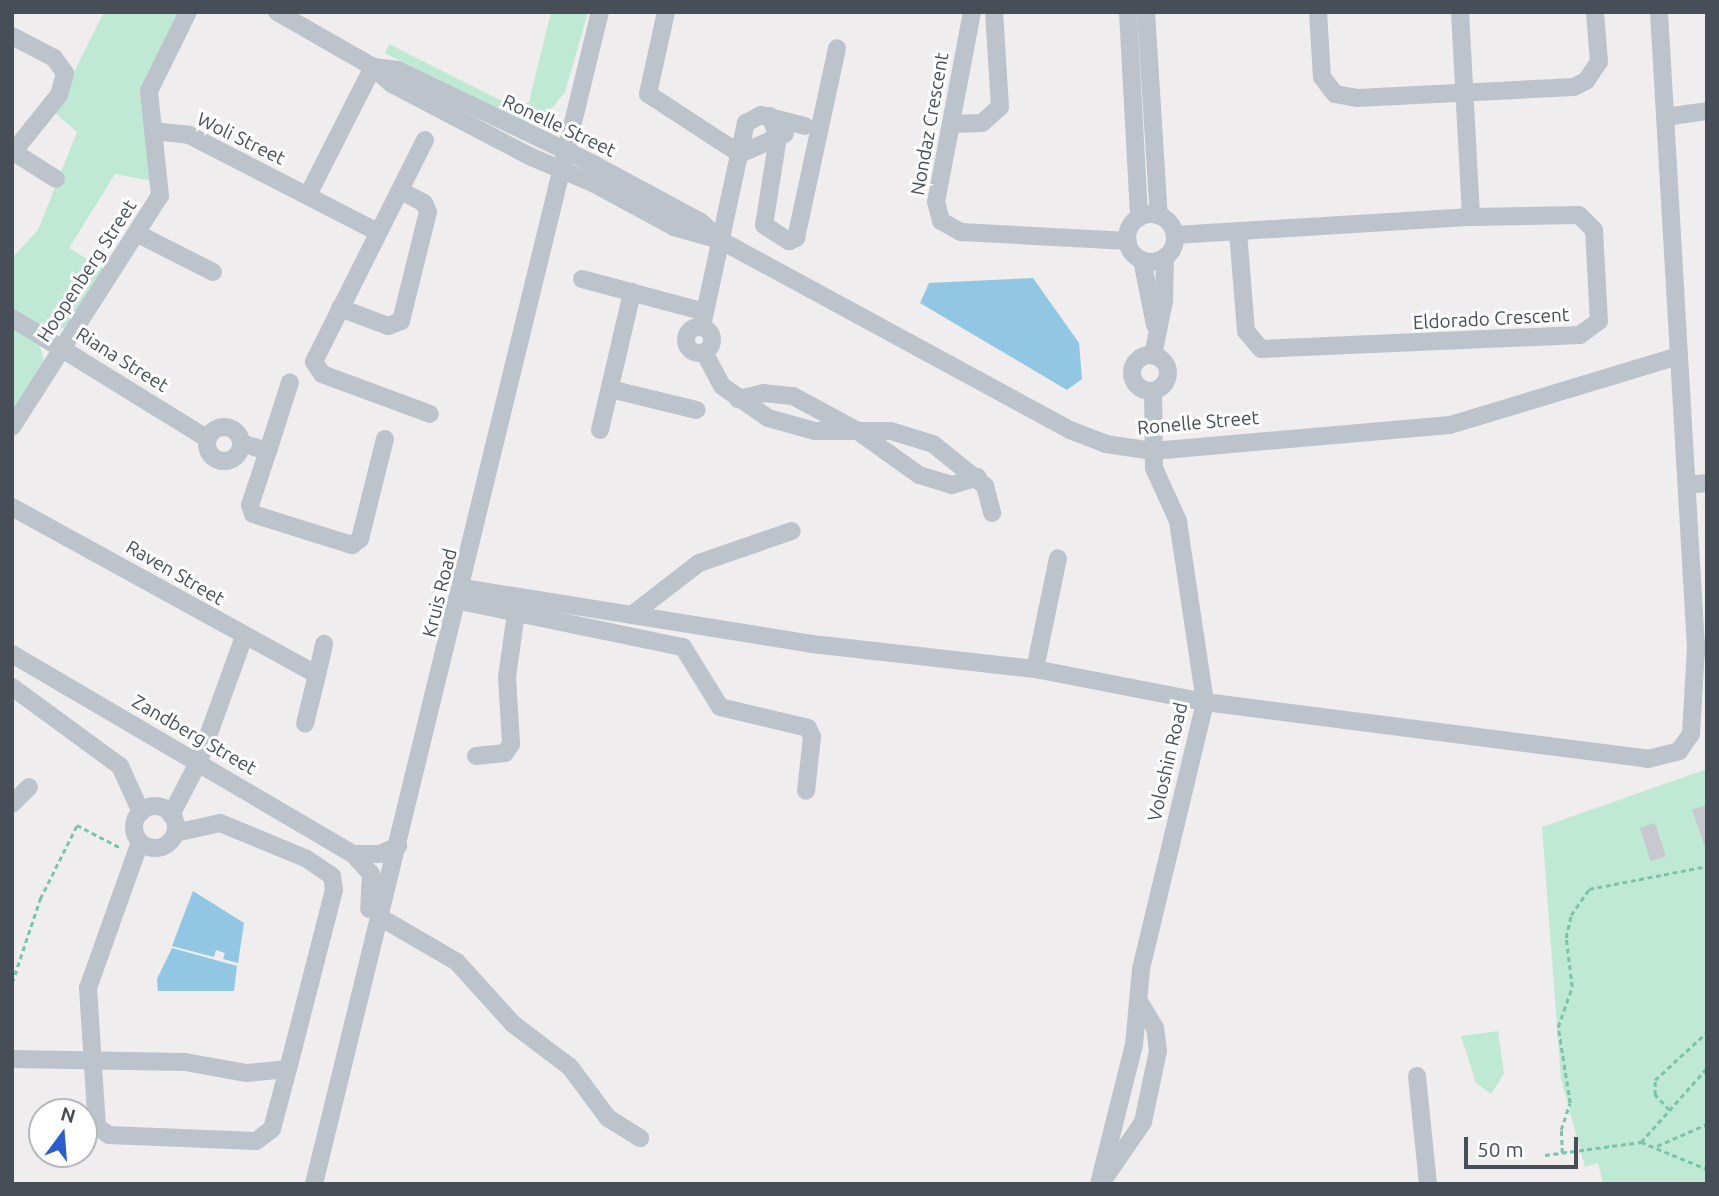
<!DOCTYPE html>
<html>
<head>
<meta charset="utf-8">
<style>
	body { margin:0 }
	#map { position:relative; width:1719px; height:1196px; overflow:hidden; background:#efeded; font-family:Ubuntu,sans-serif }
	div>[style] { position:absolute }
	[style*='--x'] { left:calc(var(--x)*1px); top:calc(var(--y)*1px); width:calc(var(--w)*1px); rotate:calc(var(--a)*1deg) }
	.green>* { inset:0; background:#bfe9d5 }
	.water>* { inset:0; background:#91c7e2 }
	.building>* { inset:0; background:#c7c9cf; transform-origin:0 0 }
	.path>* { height:2.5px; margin-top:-1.25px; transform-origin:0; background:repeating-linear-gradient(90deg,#7bc3a9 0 5px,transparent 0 8.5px) }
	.minor>* { height:18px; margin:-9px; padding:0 9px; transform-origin:9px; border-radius:9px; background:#bdc3cb }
	.minor>.ring { margin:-9px; padding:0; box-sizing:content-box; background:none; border:18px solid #bdc3cb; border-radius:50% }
	span { translate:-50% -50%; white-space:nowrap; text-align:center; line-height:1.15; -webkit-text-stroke:6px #fff; paint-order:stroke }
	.street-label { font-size:19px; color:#474e58 }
	.frame { position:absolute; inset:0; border:14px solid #474e58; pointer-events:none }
	.north { position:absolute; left:28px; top:1098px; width:70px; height:70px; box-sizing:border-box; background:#fff; border:2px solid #b5b8bc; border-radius:50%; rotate:16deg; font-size:19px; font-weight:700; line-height:28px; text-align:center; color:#474e58 }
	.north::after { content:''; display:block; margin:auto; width:24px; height:32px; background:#2c5ecb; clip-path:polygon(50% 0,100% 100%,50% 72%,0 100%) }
	.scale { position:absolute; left:1464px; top:1137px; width:114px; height:32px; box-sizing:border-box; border:4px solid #474e58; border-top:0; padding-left:9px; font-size:21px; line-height:24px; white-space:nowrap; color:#474e58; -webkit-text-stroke:5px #fff; paint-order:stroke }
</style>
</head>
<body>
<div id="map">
	<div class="green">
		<div style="clip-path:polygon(104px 12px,181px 12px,140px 94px,152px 181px,115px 174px,69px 248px,106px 270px,69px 326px,52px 332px,12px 311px,12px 258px,38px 230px,77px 132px,54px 112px)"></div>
		<div style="clip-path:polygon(551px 12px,588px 12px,565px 92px,542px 121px,522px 124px,385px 53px,389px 44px,516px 108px,529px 102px)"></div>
		<div style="clip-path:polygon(12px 327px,39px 344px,44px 360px,12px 414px)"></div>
		<div style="clip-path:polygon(1707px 769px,1707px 1184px,1603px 1184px,1598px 1163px,1585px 1167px,1561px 1079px,1542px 827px)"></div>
		<div style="clip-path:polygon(1498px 1031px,1504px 1074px,1491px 1094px,1476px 1083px,1461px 1036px)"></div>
	</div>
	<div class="water">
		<div style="clip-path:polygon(1033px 278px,1079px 343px,1082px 379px,1067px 390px,920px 303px,929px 283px)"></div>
		<div style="clip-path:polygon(193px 891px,244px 923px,238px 963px,223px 959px,225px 953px,216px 950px,214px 957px,172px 946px)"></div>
		<div style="clip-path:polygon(172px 948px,237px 966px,234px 991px,158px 991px,157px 979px)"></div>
	</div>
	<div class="building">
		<div style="clip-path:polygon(1707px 805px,1707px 847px,1705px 847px,1692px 810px)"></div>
		<div style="left:1655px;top:823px;width:35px;height:16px;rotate:72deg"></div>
	</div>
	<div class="path">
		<div style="--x:12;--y:983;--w:89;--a:-71.6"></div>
		<div style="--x:40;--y:899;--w:83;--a:-63.4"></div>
		<div style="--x:77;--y:825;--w:50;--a:27.6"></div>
		<div style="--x:1669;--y:1110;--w:21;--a:-133"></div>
		<div style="--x:1655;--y:1095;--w:15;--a:-90"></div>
		<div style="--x:1655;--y:1080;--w:71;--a:-42.7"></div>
		<div style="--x:1641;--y:1142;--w:71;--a:22.2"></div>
		<div style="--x:1657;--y:1146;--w:55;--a:-23.7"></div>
		<div style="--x:1562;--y:1153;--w:23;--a:-92"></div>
		<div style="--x:1561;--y:1130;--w:28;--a:-72"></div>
		<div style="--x:1570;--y:1103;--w:77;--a:-99"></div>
		<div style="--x:1558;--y:1027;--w:42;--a:-70.7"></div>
		<div style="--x:1572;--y:987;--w:49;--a:-97"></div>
		<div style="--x:1566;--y:938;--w:24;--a:-78"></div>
		<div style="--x:1571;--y:915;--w:32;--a:-55"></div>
		<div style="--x:1589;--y:889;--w:120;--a:-11"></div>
		<div style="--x:1545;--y:1155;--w:97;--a:-7.7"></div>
		<div style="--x:1641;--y:1142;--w:99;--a:-48.3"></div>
	</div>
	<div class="minor">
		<div style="--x:277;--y:12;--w:111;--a:29.8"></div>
		<div style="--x:373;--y:67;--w:25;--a:42"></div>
		<div style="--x:392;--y:84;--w:155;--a:27.7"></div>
		<div style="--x:529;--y:156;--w:69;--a:22.9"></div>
		<div style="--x:593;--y:183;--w:92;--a:28.5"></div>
		<div style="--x:674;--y:227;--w:48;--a:15.8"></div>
		<div style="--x:720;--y:240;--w:398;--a:28.5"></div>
		<div style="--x:1070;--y:430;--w:39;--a:21"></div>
		<div style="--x:1106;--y:444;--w:48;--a:8.5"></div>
		<div style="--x:1153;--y:451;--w:298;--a:-5"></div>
		<div style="--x:1450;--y:425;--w:239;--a:-16.8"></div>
		<div style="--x:666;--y:12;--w:84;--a:102.4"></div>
		<div style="--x:648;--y:94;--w:110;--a:33.1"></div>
		<div style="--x:972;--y:12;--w:193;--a:100.7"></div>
		<div style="--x:936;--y:202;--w:20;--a:75"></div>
		<div style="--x:941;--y:221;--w:23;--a:29"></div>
		<div style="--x:961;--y:232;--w:167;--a:3.1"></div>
		<div style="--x:1128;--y:12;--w:206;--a:86.9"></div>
		<div style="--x:1146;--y:12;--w:204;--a:86.4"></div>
		<div style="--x:1318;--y:12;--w:65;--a:86.5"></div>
		<div style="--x:1322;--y:77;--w:21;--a:53"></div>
		<div style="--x:1335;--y:94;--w:22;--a:10"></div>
		<div style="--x:1357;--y:98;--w:217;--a:-2.9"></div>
		<div style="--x:1574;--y:87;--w:13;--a:-27"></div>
		<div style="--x:1586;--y:81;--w:23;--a:-56"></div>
		<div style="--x:1599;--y:62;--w:50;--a:-94.6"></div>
		<div style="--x:1460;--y:12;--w:205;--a:86.9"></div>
		<div style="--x:1659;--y:12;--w:636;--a:86.67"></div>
		<div style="--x:1696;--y:647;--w:11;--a:10"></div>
		<div style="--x:12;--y:36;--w:47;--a:27.6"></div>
		<div style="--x:54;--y:58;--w:19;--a:54"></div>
		<div style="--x:65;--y:73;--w:23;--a:105"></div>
		<div style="--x:59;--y:95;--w:73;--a:128.9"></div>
		<div style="--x:373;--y:67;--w:25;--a:7"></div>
		<div style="--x:398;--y:70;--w:219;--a:25.7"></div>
		<div style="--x:595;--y:165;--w:120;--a:28.3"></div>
		<div style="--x:701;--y:222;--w:23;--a:43"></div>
		<div style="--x:770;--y:116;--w:22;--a:69"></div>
		<div style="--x:778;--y:137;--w:89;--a:99"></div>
		<div style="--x:764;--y:225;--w:30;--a:33"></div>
		<div style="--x:789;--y:241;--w:8;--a:-23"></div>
		<div style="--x:796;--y:238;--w:194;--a:-77.8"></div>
		<div style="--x:1665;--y:117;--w:42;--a:-8.1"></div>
		<div style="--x:951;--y:124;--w:31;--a:-2"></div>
		<div style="--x:982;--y:123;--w:24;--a:-42"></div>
		<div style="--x:1000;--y:107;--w:95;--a:-93.6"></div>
		<div style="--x:153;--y:131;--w:36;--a:6"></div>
		<div style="--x:189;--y:135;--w:212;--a:27.2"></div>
		<div style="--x:425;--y:140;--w:248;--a:116.6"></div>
		<div style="--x:314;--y:362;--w:14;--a:56"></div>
		<div style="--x:322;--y:374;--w:115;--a:20.3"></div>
		<div style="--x:12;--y:151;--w:52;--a:32.5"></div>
		<div style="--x:740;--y:154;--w:49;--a:-24"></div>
		<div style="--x:308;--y:195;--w:144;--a:-63.1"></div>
		<div class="ring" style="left:1127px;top:214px;width:30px;height:30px"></div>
		<div style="--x:138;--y:234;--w:84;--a:26.9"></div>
		<div style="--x:1175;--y:235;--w:297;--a:-3.5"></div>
		<div style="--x:1471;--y:217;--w:108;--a:-1.1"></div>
		<div style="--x:1579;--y:215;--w:21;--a:45"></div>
		<div style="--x:1594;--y:230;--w:91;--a:86.9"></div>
		<div style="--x:1599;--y:321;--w:24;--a:144"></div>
		<div style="--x:1580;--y:335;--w:319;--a:177.5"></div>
		<div style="--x:1261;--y:349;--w:23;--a:-130"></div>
		<div style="--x:1246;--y:331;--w:100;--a:-94.6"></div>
		<div style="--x:1142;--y:260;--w:66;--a:78.7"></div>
		<div style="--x:582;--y:279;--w:127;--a:15"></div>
		<div style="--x:340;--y:308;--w:51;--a:20.6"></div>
		<div style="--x:388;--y:326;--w:14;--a:-21"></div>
		<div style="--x:401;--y:321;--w:112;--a:-76.1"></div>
		<div style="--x:428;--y:212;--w:10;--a:-114"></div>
		<div style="--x:424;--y:203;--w:27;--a:-152"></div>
		<div style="--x:12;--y:318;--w:230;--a:31.7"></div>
		<div style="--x:702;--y:326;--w:208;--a:-77.8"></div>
		<div style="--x:746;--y:123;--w:17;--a:-28"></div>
		<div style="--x:761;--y:115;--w:45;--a:14"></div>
		<div class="ring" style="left:686px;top:327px;width:8px;height:8px"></div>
		<div style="--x:704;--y:352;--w:38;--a:62"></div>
		<div style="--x:722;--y:386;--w:56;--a:34.8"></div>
		<div style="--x:768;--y:418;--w:49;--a:15.5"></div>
		<div style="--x:815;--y:431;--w:76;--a:0"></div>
		<div style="--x:891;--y:431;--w:44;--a:17.2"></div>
		<div style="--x:933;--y:444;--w:67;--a:38.9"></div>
		<div style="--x:985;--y:486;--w:28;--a:75"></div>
		<div class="ring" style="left:1132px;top:355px;width:18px;height:18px"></div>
		<div style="--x:1153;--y:355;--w:55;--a:-78.5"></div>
		<div style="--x:1164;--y:301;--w:44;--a:-88.7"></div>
		<div style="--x:610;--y:389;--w:89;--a:13.6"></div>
		<div style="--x:738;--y:399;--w:26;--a:-13"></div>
		<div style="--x:763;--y:393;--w:30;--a:6"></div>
		<div style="--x:793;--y:396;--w:72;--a:28.4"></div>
		<div style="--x:856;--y:430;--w:77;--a:35.5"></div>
		<div style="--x:919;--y:475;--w:34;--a:17"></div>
		<div style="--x:952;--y:485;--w:27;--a:-17"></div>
		<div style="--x:12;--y:427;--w:274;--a:-57.4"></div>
		<div style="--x:160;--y:196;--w:106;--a:-96"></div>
		<div style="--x:149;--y:91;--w:88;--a:-63.7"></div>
		<div class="ring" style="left:207px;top:427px;width:16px;height:16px"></div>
		<div style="--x:600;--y:430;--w:142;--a:-76.9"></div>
		<div style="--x:241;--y:443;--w:28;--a:17"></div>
		<div style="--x:268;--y:451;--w:72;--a:-72.3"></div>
		<div style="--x:268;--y:451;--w:57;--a:108.4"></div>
		<div style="--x:250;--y:505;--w:9;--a:72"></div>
		<div style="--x:253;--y:514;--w:104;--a:17.4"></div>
		<div style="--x:352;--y:545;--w:10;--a:-37"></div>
		<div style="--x:360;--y:539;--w:103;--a:-76"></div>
		<div style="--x:1687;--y:485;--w:20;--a:-6"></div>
		<div style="--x:12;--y:507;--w:348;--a:28.8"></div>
		<div style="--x:317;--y:675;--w:50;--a:103.8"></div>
		<div style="--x:463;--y:588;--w:353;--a:9.1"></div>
		<div style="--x:812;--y:644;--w:224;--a:6.4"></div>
		<div style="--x:1035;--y:669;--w:113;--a:-78.3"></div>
		<div style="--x:460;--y:601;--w:228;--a:11.7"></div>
		<div style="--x:683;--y:647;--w:70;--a:58.3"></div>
		<div style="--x:720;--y:707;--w:90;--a:13.4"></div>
		<div style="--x:808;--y:728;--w:10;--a:66"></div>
		<div style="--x:812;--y:737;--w:54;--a:96.3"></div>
		<div style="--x:633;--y:614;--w:83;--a:-37.7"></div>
		<div style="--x:699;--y:563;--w:98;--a:-19"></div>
		<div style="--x:12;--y:654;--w:395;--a:30.4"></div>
		<div style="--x:353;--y:854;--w:27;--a:48"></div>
		<div style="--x:371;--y:874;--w:35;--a:93"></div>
		<div style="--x:1035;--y:669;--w:173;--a:11"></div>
		<div style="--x:1205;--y:702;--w:447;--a:7.3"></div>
		<div style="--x:1648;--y:759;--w:32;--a:-14"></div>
		<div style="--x:1679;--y:751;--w:21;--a:-55"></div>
		<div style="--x:1691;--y:734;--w:87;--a:-86.7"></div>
		<div style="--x:317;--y:675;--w:32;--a:-77"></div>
		<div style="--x:12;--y:687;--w:134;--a:36.2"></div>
		<div style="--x:120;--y:766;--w:51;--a:65.5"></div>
		<div style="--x:476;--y:756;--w:29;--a:-6"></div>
		<div style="--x:505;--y:753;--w:11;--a:-56"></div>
		<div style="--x:511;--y:744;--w:67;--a:-93.4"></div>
		<div style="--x:507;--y:677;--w:65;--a:-82"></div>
		<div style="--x:12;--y:804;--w:24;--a:-45"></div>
		<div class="ring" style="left:134px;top:806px;width:24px;height:24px"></div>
		<div style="--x:171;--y:815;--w:61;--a:-62.6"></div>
		<div style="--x:199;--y:761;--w:132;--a:-70.1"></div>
		<div style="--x:140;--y:842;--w:155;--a:109.6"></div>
		<div style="--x:88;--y:988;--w:139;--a:86.3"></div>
		<div style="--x:97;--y:1127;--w:14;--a:34"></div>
		<div style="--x:109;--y:1135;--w:147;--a:2.3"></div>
		<div style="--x:256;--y:1141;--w:20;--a:-37"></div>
		<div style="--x:272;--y:1129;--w:62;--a:-75.1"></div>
		<div style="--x:353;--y:854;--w:27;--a:0"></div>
		<div style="--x:380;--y:854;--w:20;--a:-24"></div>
		<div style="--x:378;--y:916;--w:91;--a:30.2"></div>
		<div style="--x:457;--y:962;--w:84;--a:47.9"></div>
		<div style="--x:513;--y:1024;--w:71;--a:37"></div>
		<div style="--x:570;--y:1067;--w:64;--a:53.3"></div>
		<div style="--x:608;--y:1118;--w:38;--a:32"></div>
		<div style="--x:12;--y:1059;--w:173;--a:1"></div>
		<div style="--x:185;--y:1062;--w:63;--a:10.1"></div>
		<div style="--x:247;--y:1073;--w:41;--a:-5.6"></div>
		<div style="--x:288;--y:1069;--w:185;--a:-75.6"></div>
		<div style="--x:334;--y:890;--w:14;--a:-98"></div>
		<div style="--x:332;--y:876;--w:32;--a:-146"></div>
		<div style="--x:305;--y:858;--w:92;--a:-157.6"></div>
		<div style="--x:220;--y:823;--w:46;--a:167.5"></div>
		<div style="--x:1417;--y:1076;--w:109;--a:84.2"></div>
		<div style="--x:1104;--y:1179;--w:69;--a:-55.6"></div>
		<div style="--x:1143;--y:1122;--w:73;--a:-78.1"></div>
		<div style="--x:1158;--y:1051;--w:23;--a:-97"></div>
		<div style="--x:1155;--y:1028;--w:31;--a:-121"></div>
		<div style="--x:314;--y:1184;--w:1206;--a:-76.29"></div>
		<div style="--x:1099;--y:1184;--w:143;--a:-75.9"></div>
		<div style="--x:1134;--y:1045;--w:76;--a:-84.7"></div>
		<div style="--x:1141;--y:969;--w:275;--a:-76.5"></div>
		<div style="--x:1205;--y:702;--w:183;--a:-98.5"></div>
		<div style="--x:1178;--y:521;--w:58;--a:-114.4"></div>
		<div style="--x:1154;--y:468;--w:77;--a:-90.7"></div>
	</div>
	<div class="street-label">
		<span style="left:930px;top:124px;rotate:-80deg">Nondaz Crescent</span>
		<span style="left:559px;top:126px;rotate:25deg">Ronelle Street</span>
		<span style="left:241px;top:139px;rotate:26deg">Woli Street</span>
		<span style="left:87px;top:271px;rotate:-57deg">Hoopenberg Street</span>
		<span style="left:1491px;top:319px;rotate:-3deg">Eldorado Crescent</span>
		<span style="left:122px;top:360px;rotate:32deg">Riana Street</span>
		<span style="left:1198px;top:423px;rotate:-5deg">Ronelle Street</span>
		<span style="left:175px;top:573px;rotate:30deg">Raven Street</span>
		<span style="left:440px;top:593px;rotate:-76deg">Kruis Road</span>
		<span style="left:194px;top:735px;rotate:30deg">Zandberg Street</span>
		<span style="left:1168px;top:762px;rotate:-77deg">Voloshin Road</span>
	</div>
	<div class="frame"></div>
	<div class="north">N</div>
	<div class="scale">50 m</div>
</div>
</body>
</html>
